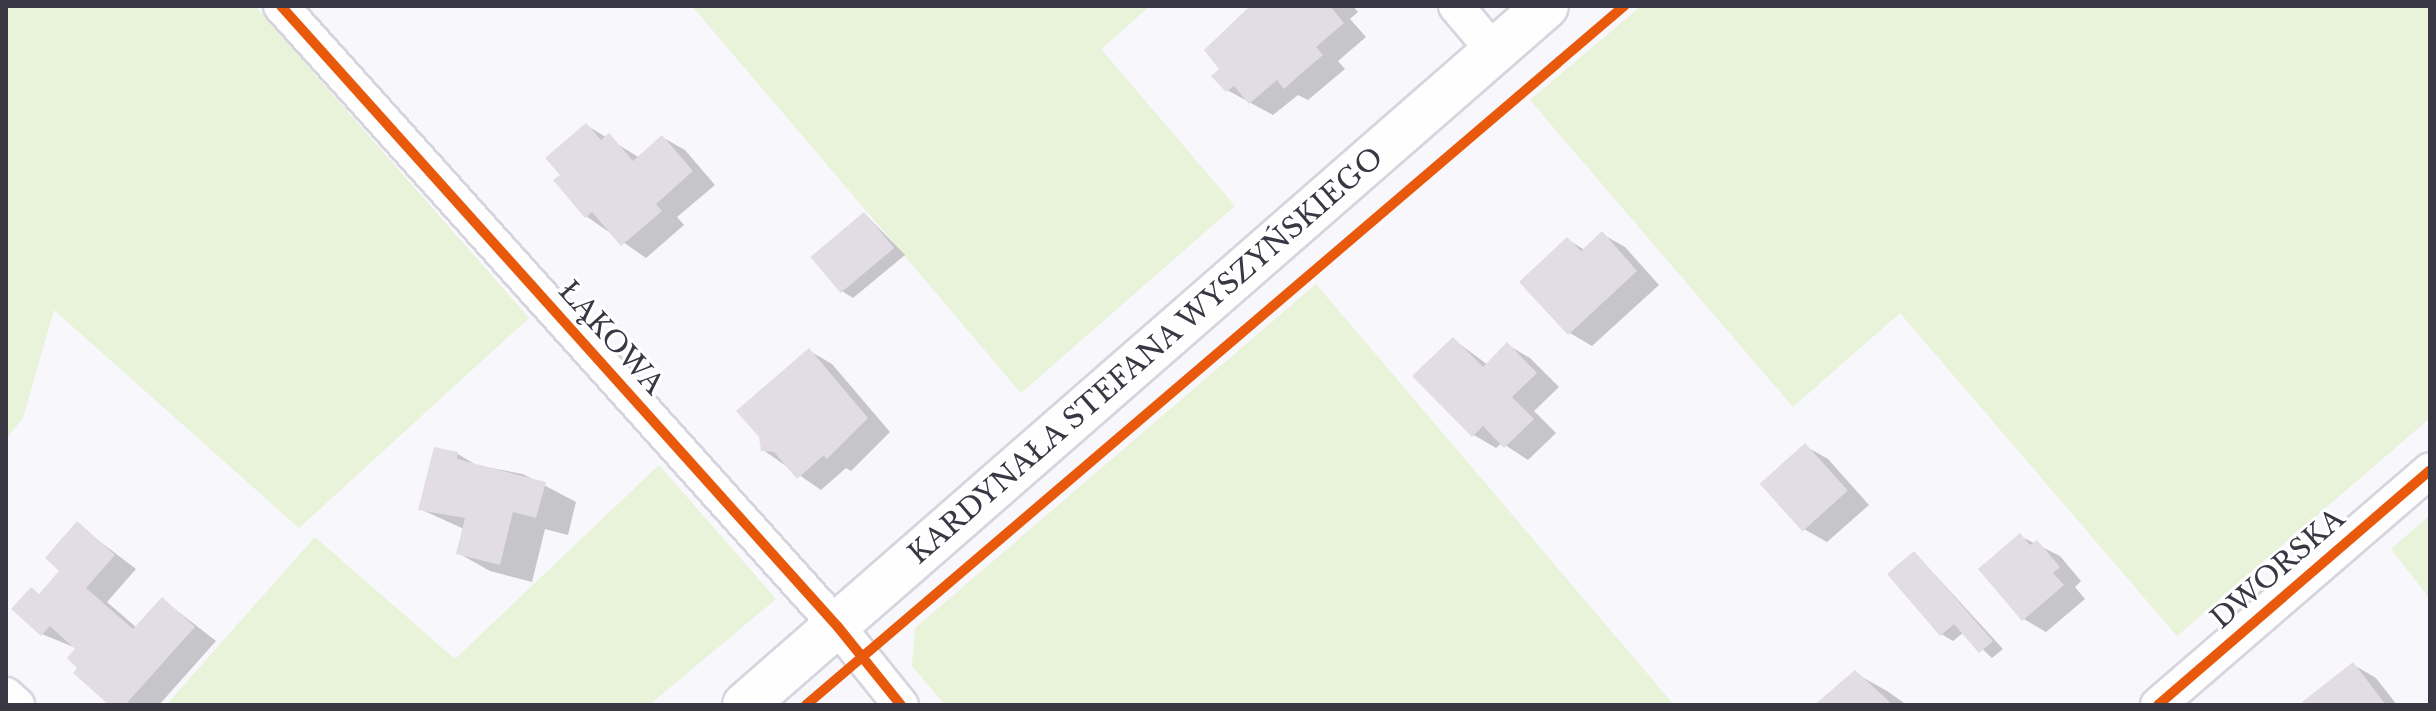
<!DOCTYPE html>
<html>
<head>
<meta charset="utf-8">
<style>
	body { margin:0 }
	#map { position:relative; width:2436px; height:711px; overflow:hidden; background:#f8f7fc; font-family:"Libre Baskerville",serif }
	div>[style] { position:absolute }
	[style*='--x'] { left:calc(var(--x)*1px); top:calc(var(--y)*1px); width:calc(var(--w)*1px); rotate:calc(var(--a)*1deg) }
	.green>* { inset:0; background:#e8f3d9 }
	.shadow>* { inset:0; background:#0003 }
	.building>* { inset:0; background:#e2dde5; transform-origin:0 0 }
	.roads { filter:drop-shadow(2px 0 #d6d5de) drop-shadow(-2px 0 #d6d5de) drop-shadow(0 2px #d6d5de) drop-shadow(0 -2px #d6d5de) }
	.street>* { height:34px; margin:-17px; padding:0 17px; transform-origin:17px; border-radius:17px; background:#fefeff }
	.secondary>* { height:44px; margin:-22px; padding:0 22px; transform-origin:22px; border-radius:22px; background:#fefeff }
	.cycleway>* { height:10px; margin:-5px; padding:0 5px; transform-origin:5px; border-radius:5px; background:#e8590c }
	span { translate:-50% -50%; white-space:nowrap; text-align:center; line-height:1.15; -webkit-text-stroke:6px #fff; paint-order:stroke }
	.street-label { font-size:28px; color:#3a3744 }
	.frame { position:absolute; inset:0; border:8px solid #3a3744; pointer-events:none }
</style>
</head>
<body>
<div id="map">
	<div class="green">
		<div style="clip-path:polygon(6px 6px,255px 6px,529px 318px,299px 528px,54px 310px,23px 418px,6px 439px)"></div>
		<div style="clip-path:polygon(692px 6px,1150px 6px,1101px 49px,1235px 206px,1021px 393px)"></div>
		<div style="clip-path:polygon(1641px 6px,2430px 6px,2430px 418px,2177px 636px,1900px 313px,1793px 407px,1530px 100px)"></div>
		<div style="clip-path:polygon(1316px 284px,1674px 705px,945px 705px,912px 666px,915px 628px)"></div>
		<div style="clip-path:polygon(659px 465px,776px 599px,649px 705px,166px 705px,315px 537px,455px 659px)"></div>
		<div style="clip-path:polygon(2430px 515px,2430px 599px,2391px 549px)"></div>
	</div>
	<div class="shadow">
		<div style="clip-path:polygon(1259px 6px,1353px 6px,1358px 12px,1350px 19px,1366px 37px,1338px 61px,1345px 69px,1308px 100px,1298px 95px,1273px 115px,1227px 90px,1222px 69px)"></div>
		<div style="clip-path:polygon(586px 125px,640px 158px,662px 137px,685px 150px,715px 185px,677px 217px,684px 225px,646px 258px,586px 216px,562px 175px)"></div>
		<div style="clip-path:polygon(865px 214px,905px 255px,853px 298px,842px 291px)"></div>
		<div style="clip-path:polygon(1602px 234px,1625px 247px,1659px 285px,1592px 346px,1570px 333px,1568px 240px,1585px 250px)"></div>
		<div style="clip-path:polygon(1453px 339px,1488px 365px,1508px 345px,1530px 358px,1559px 387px,1534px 411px,1556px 433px,1528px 460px,1502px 443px,1496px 448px,1474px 435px)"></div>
		<div style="clip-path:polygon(810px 351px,832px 364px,890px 432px,851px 471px,846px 468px,821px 490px,763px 450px)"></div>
		<div style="clip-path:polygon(1805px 446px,1828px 459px,1869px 505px,1827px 542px,1804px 529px)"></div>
		<div style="clip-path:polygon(458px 454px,476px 465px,523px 474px,576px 502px,568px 535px,545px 529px,532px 582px,490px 571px,458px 553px,464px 529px,420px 509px)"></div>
		<div style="clip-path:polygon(77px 524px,136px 569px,107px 602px,137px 628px,162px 599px,216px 641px,159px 705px,112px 705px,80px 667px,78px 649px,42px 634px,40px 595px,62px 570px)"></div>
		<div style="clip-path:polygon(2020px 536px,2060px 556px,2081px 581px,2075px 587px,2085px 599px,2046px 632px,2024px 619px)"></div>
		<div style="clip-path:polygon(1915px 553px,2003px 649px,1992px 658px,1964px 632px,1953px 641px,1941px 634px)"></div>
		<div style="clip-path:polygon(2354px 665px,2376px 678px,2397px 705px,2307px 705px)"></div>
		<div style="clip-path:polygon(1855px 673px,1887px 691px,1907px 705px,1817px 705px)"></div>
	</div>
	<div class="building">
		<div style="clip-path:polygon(1250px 6px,1330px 6px,1344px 23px,1316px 47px,1323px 55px,1303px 72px,1284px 89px,1277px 80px,1249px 104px,1234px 86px,1226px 92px,1211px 76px,1219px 69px,1204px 50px)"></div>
		<div style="clip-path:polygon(586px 123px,601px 140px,609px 133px,633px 161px,662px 135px,693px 171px,656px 204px,662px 211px,621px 246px,592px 212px,585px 218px,553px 180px,560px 175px,545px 158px)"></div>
		<div style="left:864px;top:212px;width:47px;height:70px;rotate:50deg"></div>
		<div style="clip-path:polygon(1602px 231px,1637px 271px,1568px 335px,1519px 282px,1567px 237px,1581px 251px)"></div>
		<div style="clip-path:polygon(1453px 337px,1483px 367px,1507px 342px,1537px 373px,1512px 397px,1534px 419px,1504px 448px,1483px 426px,1472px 437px,1412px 376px)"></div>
		<div style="clip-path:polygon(809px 348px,868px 418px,827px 459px,823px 456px,797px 479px,774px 452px,761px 451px,759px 437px,736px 411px)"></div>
		<div style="left:1805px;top:443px;width:64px;height:61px;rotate:48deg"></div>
		<div style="clip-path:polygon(434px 447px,458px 452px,457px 459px,546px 482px,536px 518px,513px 512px,500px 565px,456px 554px,465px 518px,418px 510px)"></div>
		<div style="clip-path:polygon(77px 521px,115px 555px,86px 588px,133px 629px,162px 597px,195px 627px,125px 705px,109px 705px,73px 673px,77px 668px,67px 658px,75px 649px,50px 626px,41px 636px,11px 609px,31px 587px,39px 594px,59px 571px,45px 558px)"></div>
		<div style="clip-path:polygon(2020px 533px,2030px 545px,2037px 540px,2060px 567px,2053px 573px,2064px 585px,2022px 621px,1978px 569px)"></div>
		<div style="clip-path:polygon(1914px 551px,1993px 641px,1979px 653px,1954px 624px,1940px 636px,1887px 574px)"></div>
		<div style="clip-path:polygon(2353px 662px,2386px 705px,2305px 705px,2302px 702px)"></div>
		<div style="clip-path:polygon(1855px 670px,1893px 705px,1814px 705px)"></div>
	</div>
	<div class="roads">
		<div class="street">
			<div style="--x:281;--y:6;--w:834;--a:48.11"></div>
			<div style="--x:838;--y:627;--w:100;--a:51.1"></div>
			<div style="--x:1456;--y:6;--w:57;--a:49.9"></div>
			<div style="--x:6;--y:695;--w:15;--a:42"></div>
			<div style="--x:2158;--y:705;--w:359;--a:-40.8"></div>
		</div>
		<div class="secondary">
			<div style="--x:745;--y:705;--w:1063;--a:-41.11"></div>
		</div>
	</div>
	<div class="cycleway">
		<div style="--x:281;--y:6;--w:834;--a:48.11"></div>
		<div style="--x:838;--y:627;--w:100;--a:51.1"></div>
		<div style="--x:806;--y:705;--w:1076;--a:-40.51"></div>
		<div style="--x:2158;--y:705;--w:359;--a:-40.8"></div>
	</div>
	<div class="street-label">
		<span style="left:611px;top:338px;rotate:48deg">ŁĄKOWA</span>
		<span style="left:1146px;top:356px;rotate:-41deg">KARDYNAŁA STEFANA WYSZYŃSKIEGO</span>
		<span style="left:2278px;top:569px;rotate:-41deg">DWORSKA</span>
	</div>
	<div class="frame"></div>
</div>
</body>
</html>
